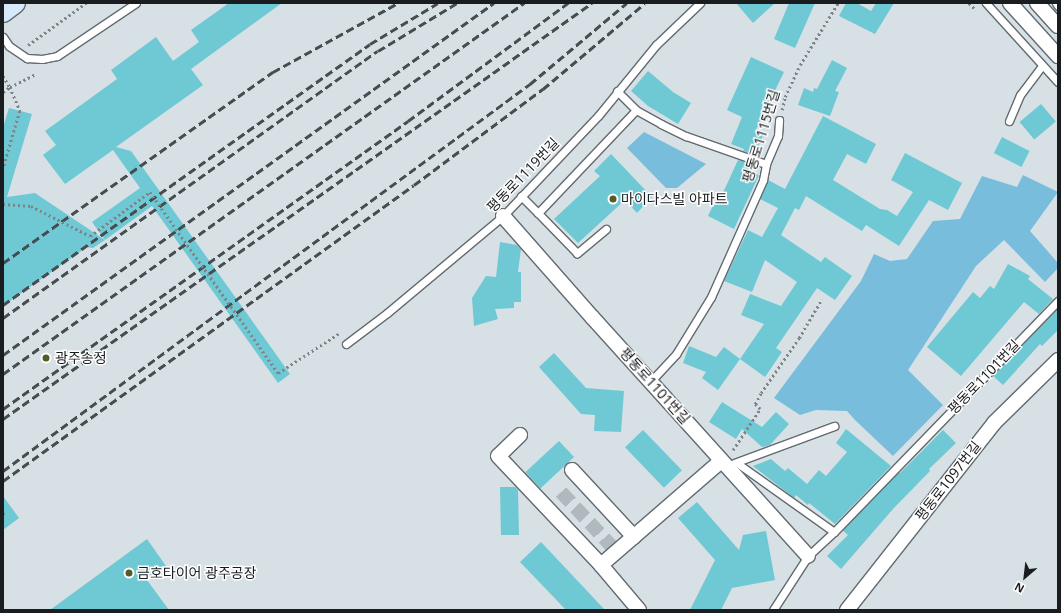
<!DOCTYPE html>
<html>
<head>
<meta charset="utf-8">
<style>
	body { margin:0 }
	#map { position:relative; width:1061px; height:613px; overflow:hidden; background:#d6e0e5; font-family:"Noto Sans","Noto Sans KR",sans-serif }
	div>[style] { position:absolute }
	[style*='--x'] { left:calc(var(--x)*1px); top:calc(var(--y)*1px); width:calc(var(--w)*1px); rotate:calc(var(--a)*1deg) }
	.green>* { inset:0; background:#78bddc }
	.building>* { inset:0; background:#6ec9d5; transform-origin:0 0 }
	.minor-tunnel>* { height:14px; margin-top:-7px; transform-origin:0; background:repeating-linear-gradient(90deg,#b0b9bd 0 14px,transparent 0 21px) }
	.path>* { height:2.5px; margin-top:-1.25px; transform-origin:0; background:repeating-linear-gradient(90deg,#7d8387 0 2px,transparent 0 5px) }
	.roads { filter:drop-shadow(1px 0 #636b6f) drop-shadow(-1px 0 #636b6f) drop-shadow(0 1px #636b6f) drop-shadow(0 -1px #636b6f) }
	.service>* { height:7px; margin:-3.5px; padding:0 3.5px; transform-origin:3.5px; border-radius:3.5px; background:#fff }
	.minor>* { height:14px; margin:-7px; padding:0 7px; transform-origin:7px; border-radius:7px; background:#fff }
	.secondary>* { height:20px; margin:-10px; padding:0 10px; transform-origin:10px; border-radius:10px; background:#d6e9fd }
	.rail>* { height:3px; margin-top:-1.5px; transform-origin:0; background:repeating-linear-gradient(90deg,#474c4e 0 8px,transparent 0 12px) }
	.path-bridge>* { height:2.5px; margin-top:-1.25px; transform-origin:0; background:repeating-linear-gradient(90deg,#7d8387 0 2px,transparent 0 5px) }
	.dots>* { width:11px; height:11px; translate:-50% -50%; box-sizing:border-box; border:2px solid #fff; border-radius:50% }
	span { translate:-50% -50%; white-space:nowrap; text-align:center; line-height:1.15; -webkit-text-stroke:3px #fff; paint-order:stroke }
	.street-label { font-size:14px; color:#1a1d1f }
	.poi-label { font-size:14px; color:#1a1d1f }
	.left { translate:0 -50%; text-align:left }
	.frame { position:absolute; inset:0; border:4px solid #1a1d1f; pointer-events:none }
	.north { position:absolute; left:1005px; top:557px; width:40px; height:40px; -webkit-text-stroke:3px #fff; paint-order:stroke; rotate:208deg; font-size:11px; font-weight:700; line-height:16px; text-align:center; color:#1a1d1f }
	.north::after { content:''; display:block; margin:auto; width:14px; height:18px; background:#1a1d1f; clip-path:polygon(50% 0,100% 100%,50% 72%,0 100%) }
</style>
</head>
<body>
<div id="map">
	<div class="green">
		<div style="clip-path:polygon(644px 132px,706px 164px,677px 188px,666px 188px,627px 148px)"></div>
		<div style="clip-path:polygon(1023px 175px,1058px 192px,1030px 231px,1058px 263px,1058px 268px,1045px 282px,1004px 240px,976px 266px,908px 370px,943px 405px,893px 456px,855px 420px,847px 411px,816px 410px,800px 415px,774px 398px,861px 281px,874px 254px,890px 261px,907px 259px,933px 221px,960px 219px,982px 176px,1017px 187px)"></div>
	</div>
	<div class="building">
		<div style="clip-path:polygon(229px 3px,282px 3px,191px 69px,203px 85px,116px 147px,131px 151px,290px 374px,278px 383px,152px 206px,105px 240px,92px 222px,140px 188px,113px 150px,65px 184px,43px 155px,56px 145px,45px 131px,117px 79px,111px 70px,156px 37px,173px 61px,199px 42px,191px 30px)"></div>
		<div style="clip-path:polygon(736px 3px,775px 3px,753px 23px)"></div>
		<div style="clip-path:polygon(789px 3px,815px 3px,795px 48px,774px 39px)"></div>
		<div style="clip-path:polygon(846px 3px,857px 3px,871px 11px,876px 3px,894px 3px,875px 34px,839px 16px)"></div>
		<div style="clip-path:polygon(751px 57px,784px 72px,755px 132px,763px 135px,755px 155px,743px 151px,744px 149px,731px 144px,742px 117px,727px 110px)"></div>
		<div style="clip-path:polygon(832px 60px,847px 68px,835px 91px,839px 92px,830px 116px,798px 105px,804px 88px,813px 92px,814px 88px,817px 89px)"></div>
		<div style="clip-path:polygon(648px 71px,673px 92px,691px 103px,678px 124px,648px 106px,631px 91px)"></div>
		<div style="left:1041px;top:104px;width:23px;height:28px;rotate:50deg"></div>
		<div style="clip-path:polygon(9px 108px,32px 114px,7px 197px,35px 193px,105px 240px,93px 248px,87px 247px,3px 306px,3px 127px)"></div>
		<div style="clip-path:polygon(823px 116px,876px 144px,866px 164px,847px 154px,833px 180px,880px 209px,887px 210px,897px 216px,913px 192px,891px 180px,905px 153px,962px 183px,948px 210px,929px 200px,899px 246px,866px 225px,862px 231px,806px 196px,799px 210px,795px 208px,781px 235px,821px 262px,825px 257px,852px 276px,835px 300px,817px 288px,776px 348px,782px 352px,765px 377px,740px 359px,764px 324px,741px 315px,750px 294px,781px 306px,797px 282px,765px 260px,752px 292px,724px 281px,748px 230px,762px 237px,778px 208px,760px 199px,768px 180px,785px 189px)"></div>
		<div style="left:1002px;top:137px;width:31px;height:18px;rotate:27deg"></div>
		<div style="clip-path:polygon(611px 154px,652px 197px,637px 213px,625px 200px,578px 243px,554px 219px,600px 176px,594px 171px)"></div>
		<div style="clip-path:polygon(738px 160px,752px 164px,749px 171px,759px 175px,734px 229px,708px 216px,719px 193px,722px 195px)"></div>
		<div style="clip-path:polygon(500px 242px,517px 245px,521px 249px,518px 272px,521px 272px,521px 302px,514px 302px,514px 308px,495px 309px,498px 319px,474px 326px,472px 298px,486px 276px,496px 277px)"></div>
		<div style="clip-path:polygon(1008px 264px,1030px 276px,1028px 279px,1053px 299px,1039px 314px,1024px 302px,961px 376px,927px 347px,973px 292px,980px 298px,990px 286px,994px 289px)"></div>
		<div style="clip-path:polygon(1058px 308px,1058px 330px,1042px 346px,1040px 344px,1003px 385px,993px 376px)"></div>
		<div style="clip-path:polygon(689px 346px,716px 357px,724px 347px,740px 359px,718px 390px,702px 378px,706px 372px,683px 363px)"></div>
		<div style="clip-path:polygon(554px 353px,586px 388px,624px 391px,621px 432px,594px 431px,595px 415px,581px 414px,539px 367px)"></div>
		<div style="clip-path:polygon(722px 402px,762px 427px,776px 412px,789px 424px,770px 445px,762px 447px,742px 429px,736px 439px,709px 422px)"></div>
		<div style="clip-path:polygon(846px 429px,891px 466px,835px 524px,809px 503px,808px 505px,796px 495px,794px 498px,753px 466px,771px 459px,785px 471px,788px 468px,807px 484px,819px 470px,826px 476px,847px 452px,836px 443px)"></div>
		<div style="left:643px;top:430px;width:56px;height:25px;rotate:46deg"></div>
		<div style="clip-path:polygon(943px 430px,956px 443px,929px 469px,930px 471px,893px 509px,841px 569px,827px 556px,848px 535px,842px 530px,899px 472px,900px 473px)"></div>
		<div style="left:559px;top:441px;width:22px;height:46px;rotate:47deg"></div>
		<div style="clip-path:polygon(500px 487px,515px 487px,518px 490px,519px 535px,501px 535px)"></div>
		<div style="clip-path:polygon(3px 496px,19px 518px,3px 530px)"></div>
		<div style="clip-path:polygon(697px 502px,739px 550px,743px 535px,766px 531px,775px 580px,732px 588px,721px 610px,690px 610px,715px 560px,678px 518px)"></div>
		<div style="clip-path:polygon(147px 539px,166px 566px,147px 580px,169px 610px,50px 610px)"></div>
		<div style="clip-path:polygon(541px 542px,605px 610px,566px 610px,520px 562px)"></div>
	</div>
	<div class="minor-tunnel">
		<div style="--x:561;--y:492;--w:82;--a:47"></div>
	</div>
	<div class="path">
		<div style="--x:969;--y:3;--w:10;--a:45"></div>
		<div style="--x:28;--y:45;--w:72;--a:-35.9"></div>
		<div style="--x:3;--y:76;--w:13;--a:58"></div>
		<div style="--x:10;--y:87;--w:29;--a:-27"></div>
		<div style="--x:3;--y:92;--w:9;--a:-36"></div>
		<div style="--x:10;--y:87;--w:26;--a:67"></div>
		<div style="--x:20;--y:111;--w:60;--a:106.3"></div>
		<div style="--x:782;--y:110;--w:13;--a:-77"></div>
		<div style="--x:785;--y:97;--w:35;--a:-65"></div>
		<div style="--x:800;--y:65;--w:73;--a:-58.5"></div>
		<div style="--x:278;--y:373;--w:72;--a:-33"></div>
		<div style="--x:733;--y:450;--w:49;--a:-56.6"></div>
		<div style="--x:760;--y:409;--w:7;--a:-135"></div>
		<div style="--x:755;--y:404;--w:13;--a:-61"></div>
		<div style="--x:761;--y:393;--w:67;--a:-55.4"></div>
		<div style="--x:799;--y:338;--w:45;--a:-59.5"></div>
		<div style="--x:3;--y:513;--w:5;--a:53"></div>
	</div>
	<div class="roads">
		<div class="service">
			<div style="--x:986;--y:3;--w:107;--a:47.7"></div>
			<div style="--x:1056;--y:3;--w:4;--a:56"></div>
			<div style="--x:3;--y:37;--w:11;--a:56"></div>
			<div style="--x:9;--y:46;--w:22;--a:34"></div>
			<div style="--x:27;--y:58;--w:15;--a:4"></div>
			<div style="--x:42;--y:59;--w:15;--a:-11"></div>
			<div style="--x:57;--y:56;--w:95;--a:-33.9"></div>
			<div style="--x:617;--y:91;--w:27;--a:45"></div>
			<div style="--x:636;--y:110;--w:29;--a:29"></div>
			<div style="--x:661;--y:124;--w:28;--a:26"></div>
			<div style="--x:686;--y:136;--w:85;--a:19.3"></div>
			<div style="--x:1009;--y:121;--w:28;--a:-67"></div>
			<div style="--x:1020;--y:95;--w:36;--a:-53"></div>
			<div style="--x:521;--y:196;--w:24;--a:45"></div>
			<div style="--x:606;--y:229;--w:38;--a:140"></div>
			<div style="--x:577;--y:253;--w:56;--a:-134.3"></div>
			<div style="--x:538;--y:213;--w:142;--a:-46.4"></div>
			<div style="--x:346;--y:344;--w:51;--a:-37.1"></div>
			<div style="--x:387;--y:313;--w:151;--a:-39.9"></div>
			<div style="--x:503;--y:216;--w:138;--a:-46.5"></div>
			<div style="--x:598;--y:116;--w:92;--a:-50.8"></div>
			<div style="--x:656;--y:45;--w:61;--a:-43.7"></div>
			<div style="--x:651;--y:381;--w:37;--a:-47"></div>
			<div style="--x:676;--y:354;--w:67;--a:-58.4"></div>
			<div style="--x:711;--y:297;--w:128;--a:-66"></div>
			<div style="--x:763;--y:180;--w:16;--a:-79"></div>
			<div style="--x:766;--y:164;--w:30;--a:-67"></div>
			<div style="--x:778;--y:136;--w:16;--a:-86"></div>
			<div style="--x:734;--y:463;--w:107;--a:-20.3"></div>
			<div style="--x:737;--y:463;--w:119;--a:35.4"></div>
			<div style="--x:773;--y:610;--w:64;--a:-57.1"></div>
			<div style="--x:808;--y:556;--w:35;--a:-43"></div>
			<div style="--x:834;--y:532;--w:322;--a:-45.9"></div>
		</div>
		<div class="minor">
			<div style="--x:1010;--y:3;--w:72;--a:47.8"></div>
			<div style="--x:1037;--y:3;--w:31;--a:48"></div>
			<div style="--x:503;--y:216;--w:135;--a:48.6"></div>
			<div style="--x:592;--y:317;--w:322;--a:47.9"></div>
			<div style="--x:520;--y:435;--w:30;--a:136"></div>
			<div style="--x:498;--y:456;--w:150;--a:46.6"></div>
			<div style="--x:572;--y:470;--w:91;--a:47.2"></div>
			<div style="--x:639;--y:610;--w:59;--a:-130.2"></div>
			<div style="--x:601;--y:565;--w:159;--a:-40.9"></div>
			<div style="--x:847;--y:610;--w:238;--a:-51.8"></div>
			<div style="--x:994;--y:423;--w:90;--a:-44.5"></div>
		</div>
		<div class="secondary">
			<div style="--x:3;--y:12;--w:15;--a:-37"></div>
		</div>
	</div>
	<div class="rail">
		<div style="--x:3;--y:263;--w:331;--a:-35.3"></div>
		<div style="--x:273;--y:72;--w:143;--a:-28.9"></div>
		<div style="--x:3;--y:305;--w:450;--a:-35.4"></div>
		<div style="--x:370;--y:44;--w:79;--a:-31.1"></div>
		<div style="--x:3;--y:318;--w:460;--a:-35.5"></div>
		<div style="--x:378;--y:51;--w:92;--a:-31.3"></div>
		<div style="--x:3;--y:355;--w:604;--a:-35.64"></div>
		<div style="--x:3;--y:374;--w:640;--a:-35.45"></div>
		<div style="--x:3;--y:409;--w:497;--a:-35.4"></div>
		<div style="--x:408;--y:121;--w:199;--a:-36.4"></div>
		<div style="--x:3;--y:419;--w:721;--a:-35.23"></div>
		<div style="--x:3;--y:471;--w:654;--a:-36.29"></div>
		<div style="--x:530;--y:84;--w:126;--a:-39.9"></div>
		<div style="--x:3;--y:481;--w:506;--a:-35.76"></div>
		<div style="--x:414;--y:185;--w:161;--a:-36.7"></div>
		<div style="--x:543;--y:89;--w:133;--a:-40.1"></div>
	</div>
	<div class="path-bridge">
		<div style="--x:3;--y:204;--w:28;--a:4"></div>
		<div style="--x:31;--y:206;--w:66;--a:27"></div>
		<div style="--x:90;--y:236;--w:74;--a:-36.3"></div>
		<div style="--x:150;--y:192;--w:222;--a:54.7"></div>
	</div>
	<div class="dots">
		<div style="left:613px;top:199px;background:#535b2a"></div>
		<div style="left:46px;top:358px;background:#535b2a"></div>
		<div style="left:129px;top:573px;background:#535b2a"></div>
	</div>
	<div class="street-label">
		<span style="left:761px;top:136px;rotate:-73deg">평동로1115번길</span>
		<span style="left:523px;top:175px;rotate:-46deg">평동로1119번길</span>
		<span style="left:984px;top:377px;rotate:-46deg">평동로1101번길</span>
		<span style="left:655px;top:386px;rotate:48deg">평동로1101번길</span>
		<span style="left:948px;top:481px;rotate:-52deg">평동로1097번길</span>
	</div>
	<div class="poi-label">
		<span class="left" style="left:621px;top:199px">마이다스빌 아파트</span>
		<span class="left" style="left:55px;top:358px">광주송정</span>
		<span class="left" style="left:137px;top:573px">금호타이어 광주공장</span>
	</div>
	<div class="frame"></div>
	<div class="north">N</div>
</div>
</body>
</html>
